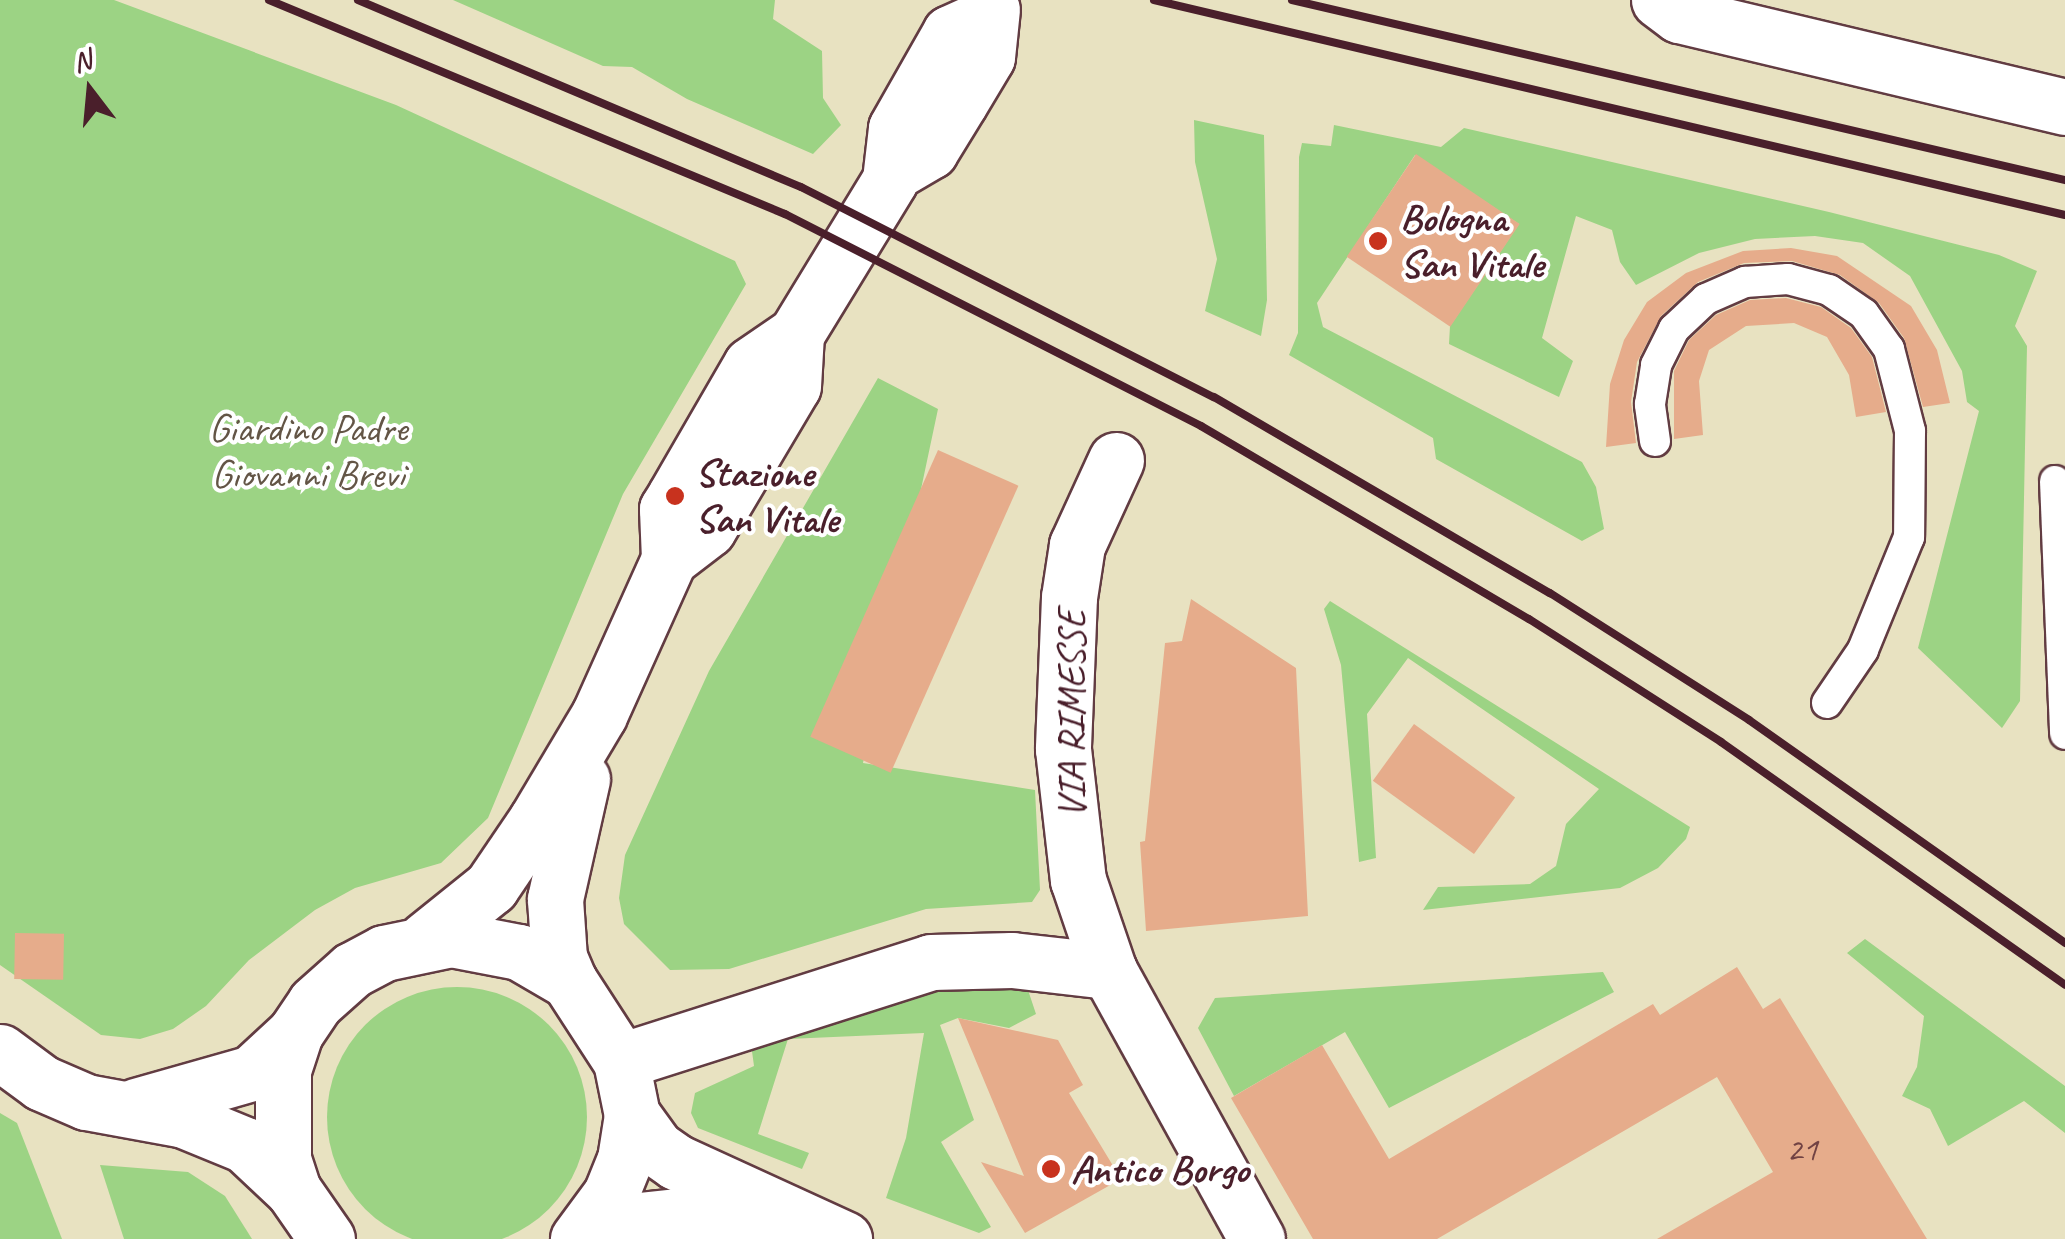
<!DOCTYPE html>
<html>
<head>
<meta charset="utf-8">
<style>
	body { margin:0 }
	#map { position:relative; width:2065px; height:1239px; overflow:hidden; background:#e8e2c1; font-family:Caveat,sans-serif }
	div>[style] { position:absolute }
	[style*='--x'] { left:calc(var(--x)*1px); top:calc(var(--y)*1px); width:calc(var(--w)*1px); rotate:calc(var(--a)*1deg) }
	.green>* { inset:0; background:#9cd384 }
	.round { border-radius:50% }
	.building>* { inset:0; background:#e6ac8b; transform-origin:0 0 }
	.roads { filter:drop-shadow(2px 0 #623c42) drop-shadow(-2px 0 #623c42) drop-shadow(0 2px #623c42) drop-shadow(0 -2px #623c42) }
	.lane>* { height:30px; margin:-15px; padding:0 15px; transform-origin:15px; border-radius:15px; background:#fff }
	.street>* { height:55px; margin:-27.5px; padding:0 27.5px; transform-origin:27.5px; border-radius:27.5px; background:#fff }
	.secondary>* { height:55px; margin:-27.5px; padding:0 27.5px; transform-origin:27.5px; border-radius:27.5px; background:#fff }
	.rail>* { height:8px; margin:-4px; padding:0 4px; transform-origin:4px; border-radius:4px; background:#4a1f2b }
	.dots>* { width:28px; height:28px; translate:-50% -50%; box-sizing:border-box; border:5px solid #fff; border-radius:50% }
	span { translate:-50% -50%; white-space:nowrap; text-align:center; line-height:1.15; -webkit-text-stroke:8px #fff; paint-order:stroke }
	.number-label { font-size:35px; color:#714243 }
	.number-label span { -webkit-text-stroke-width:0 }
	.poi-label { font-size:40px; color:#4a1f2b; font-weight:700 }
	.left { translate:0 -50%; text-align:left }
	.park-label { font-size:40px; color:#635546 }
	.street-label { font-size:40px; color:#4a1f2b }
	.north { position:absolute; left:40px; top:40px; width:100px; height:100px; -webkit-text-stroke:8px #fff; paint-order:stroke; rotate:344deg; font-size:28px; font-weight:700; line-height:40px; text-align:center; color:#4a1f2b }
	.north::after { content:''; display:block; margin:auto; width:35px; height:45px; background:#4a1f2b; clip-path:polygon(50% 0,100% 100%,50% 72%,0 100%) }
</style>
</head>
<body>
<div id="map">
	<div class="green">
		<div style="clip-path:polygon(0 0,114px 0,396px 105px,735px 261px,746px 284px,623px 494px,488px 818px,441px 863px,355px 888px,315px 910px,249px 960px,206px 1006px,173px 1029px,140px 1039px,101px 1035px,0 965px)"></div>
		<div style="clip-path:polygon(453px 0,775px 0,773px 19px,822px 51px,823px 98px,841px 125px,813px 154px,687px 99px,632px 67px,603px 66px)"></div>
		<div style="clip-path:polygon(1194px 120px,1264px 135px,1267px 300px,1261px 336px,1205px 311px,1217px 259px,1195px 162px)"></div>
		<div style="clip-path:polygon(1334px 125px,1441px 147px,1464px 128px,1829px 212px,1999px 255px,2037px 271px,2015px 326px,2027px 346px,2020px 701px,2002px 728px,1918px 648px,1979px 411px,1967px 402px,1962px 371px,1910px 276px,1863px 243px,1815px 236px,1755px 239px,1699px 253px,1636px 285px,1620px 262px,1612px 230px,1576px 216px,1542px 338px,1573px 361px,1559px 397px,1449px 344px,1450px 326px,1519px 224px,1415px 155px,1317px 303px,1323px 327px,1582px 462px,1596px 487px,1604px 529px,1582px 541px,1436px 459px,1433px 438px,1289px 355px,1298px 333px,1299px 157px,1302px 143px,1331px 146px)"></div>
		<div style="clip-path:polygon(878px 378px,938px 409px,863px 763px,1035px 790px,1040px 890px,1032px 902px,926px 909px,729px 969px,670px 970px,624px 924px,619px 898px,625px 855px,709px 671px)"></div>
		<div style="clip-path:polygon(1330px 601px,1690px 827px,1686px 839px,1658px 868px,1620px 888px,1423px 910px,1438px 887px,1530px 884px,1556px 866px,1566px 824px,1599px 789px,1408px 658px,1367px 714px,1376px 858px,1359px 862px,1341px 665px,1324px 609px)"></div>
		<div style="clip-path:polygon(1865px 939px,2065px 1086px,2065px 1133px,2024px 1101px,1948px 1146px,1930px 1109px,1902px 1096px,1917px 1067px,1924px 1016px,1847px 953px)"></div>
		<div style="clip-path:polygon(1603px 972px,1614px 992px,1389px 1108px,1345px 1032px,1234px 1096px,1198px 1028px,1215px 998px)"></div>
		<div style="clip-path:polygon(940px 984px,1026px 984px,1036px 1014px,1009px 1028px,958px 1018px,940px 1025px,974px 1120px,941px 1142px,991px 1227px,979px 1233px,886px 1198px,906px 1138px,924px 1033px,788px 1039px,758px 1134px,809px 1153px,802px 1169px,698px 1128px,691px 1113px,695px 1093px,754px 1066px,751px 1044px)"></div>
		<div class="round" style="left:327px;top:987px;width:260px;height:260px"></div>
		<div style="clip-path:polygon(0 1113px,17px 1123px,62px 1239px,0 1239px)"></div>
		<div style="clip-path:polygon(100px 1165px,188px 1172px,225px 1196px,252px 1239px,124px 1239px)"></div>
	</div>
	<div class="building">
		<div style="left:1416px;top:154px;width:125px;height:124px;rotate:34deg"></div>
		<div style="clip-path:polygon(1791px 248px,1837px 256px,1911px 306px,1937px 350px,1950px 403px,1923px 407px,1904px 338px,1879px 303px,1840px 275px,1792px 261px,1744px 263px,1698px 282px,1661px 316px,1637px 362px,1631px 402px,1636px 443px,1606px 447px,1610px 384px,1624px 340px,1647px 302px,1686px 273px,1743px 251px)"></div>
		<div style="clip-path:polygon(1786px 298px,1821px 307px,1851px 328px,1872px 357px,1886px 412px,1856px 417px,1849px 375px,1827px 337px,1794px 323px,1746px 326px,1709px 350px,1699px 381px,1703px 435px,1674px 439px,1674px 371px,1689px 340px,1716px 315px,1750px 300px)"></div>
		<div style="left:938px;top:450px;width:88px;height:314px;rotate:24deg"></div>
		<div style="clip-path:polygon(1191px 599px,1296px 668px,1308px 916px,1146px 931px,1140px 842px,1145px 841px,1165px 643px,1182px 641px)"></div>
		<div style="left:1414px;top:724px;width:125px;height:70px;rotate:36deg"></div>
		<div style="left:15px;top:933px;width:49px;height:46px;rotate:1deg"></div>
		<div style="clip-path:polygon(1737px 967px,1763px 1009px,1780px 998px,1927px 1239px,1657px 1239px,1773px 1172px,1717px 1077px,1437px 1239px,1313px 1239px,1231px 1098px,1322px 1045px,1389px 1159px,1653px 1004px,1660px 1015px)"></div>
		<div style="clip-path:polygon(958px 1018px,1058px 1040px,1083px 1085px,1069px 1093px,1121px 1179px,1025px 1233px,981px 1162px,1024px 1176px)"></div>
	</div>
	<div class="roads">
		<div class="lane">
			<div style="--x:1655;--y:441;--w:37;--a:-98"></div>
			<div style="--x:1650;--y:404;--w:39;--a:-81"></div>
			<div style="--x:1656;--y:365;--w:40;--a:-63.4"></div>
			<div style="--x:1674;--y:329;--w:44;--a:-43.2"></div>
			<div style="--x:1706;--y:299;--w:43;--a:-23.6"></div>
			<div style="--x:1745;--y:282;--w:43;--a:-4"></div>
			<div style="--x:1788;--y:279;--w:42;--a:15"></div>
			<div style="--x:1829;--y:290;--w:42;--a:34.4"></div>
			<div style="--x:1864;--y:314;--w:43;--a:54.5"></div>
			<div style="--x:1889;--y:349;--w:85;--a:75.6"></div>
			<div style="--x:1910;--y:431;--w:106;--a:90.5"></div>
			<div style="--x:1909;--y:537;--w:122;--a:112.2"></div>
			<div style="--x:1863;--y:650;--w:64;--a:124.2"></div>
			<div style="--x:2055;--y:481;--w:253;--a:87.7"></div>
		</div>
		<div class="street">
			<div style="--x:1659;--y:0;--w:25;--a:37"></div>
			<div style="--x:1679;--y:15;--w:397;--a:13.4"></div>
			<div style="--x:1116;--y:460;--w:94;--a:114.6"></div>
			<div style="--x:1077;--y:545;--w:53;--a:98.7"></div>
			<div style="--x:1069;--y:597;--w:152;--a:92.3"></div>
			<div style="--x:1063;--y:749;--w:132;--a:83.5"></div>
			<div style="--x:1078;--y:880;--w:96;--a:71.2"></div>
			<div style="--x:1109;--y:971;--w:306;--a:61.1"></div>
			<div style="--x:621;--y:1061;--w:325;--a:-17.7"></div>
			<div style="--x:931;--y:962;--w:81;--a:-1.4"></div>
			<div style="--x:1012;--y:960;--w:98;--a:6.5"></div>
		</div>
		<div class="secondary">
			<div style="--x:894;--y:172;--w:42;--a:-30.3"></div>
			<div style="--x:930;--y:151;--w:57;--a:-58.5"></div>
			<div style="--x:960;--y:102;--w:52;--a:-59"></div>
			<div style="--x:987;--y:57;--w:48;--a:-84.1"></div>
			<div style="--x:669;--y:559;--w:49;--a:-37.6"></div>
			<div style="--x:708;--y:529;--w:166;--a:-59.3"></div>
			<div style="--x:793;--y:386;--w:52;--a:-86.7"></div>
			<div style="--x:425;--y:940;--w:85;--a:-38.8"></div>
			<div style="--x:491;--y:887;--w:82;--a:-55.9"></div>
			<div style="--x:537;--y:819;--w:121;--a:-59.2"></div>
			<div style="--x:599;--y:715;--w:171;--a:-65.8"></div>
			<div style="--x:669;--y:559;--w:50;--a:-92.3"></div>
			<div style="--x:667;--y:509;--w:15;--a:-58"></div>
			<div style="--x:675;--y:496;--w:151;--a:-59.9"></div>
			<div style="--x:751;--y:365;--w:55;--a:-34.6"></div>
			<div style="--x:796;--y:334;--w:180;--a:-58.6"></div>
			<div style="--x:890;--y:180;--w:52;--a:-83.4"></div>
			<div style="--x:896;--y:128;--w:109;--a:-60.4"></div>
			<div style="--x:950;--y:33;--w:42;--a:-24.1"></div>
			<div style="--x:569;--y:981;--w:25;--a:-113"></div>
			<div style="--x:559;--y:958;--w:59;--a:-93.9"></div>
			<div style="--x:555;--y:899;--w:123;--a:-77.3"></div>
			<div style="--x:0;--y:1052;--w:52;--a:36.4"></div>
			<div style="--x:42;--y:1083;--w:48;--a:23.4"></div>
			<div style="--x:86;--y:1102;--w:100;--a:10.4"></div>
			<div style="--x:184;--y:1120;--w:66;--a:22.3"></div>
			<div style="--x:245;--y:1145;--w:66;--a:43.2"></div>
			<div style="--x:136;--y:1106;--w:121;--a:-15.9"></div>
			<div style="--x:252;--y:1073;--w:59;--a:-42.9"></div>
			<div style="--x:632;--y:1115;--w:41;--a:54"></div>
			<div style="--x:656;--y:1148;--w:24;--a:35"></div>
			<div style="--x:676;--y:1162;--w:185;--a:24.6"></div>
			<div style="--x:592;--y:1225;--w:85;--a:-6"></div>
			<div style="--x:677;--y:1216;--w:108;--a:5.3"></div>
			<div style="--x:327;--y:1239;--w:60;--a:-124.8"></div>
			<div style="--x:293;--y:1190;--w:33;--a:-108"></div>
			<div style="--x:283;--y:1159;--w:89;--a:-90"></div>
			<div style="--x:283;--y:1070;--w:39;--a:-72"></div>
			<div style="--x:295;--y:1033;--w:36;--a:-56"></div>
			<div style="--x:315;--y:1003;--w:50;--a:-41.7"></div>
			<div style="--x:352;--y:970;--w:36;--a:-28"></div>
			<div style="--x:384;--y:953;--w:68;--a:-11.8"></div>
			<div style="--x:451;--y:939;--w:69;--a:10.8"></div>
			<div style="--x:519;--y:952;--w:58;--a:30.1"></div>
			<div style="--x:569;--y:981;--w:95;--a:57"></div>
			<div style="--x:621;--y:1061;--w:55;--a:78.5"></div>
			<div style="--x:632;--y:1115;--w:45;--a:99"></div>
			<div style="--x:625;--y:1159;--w:38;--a:112"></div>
			<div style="--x:611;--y:1194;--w:56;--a:126.3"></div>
		</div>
	</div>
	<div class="rail">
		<div style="--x:269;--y:0;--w:559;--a:22.53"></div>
		<div style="--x:785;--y:214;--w:467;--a:27"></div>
		<div style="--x:1201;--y:426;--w:381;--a:30.5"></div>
		<div style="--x:1529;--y:619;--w:228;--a:32.6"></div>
		<div style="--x:1721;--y:742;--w:421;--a:35.2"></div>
		<div style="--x:358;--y:0;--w:481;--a:22.9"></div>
		<div style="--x:801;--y:187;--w:463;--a:27"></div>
		<div style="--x:1214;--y:397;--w:389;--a:30.3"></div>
		<div style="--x:1550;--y:593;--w:236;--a:32.5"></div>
		<div style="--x:1749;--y:720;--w:387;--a:35.2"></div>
		<div style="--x:1154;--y:0;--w:936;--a:13.28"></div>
		<div style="--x:1292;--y:0;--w:794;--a:13.11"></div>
	</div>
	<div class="dots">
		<div style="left:1378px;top:241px;background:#c8321e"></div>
		<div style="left:675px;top:496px;background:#c8321e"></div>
		<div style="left:1051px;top:1169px;background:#c8321e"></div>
	</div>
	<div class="number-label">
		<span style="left:1802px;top:1149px">21</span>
	</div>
	<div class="poi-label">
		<span class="left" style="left:1400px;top:241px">Bologna<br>San Vitale</span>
		<span class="left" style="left:695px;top:496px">Stazione<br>San Vitale</span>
		<span class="left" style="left:1071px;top:1169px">Antico Borgo</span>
	</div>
	<div class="park-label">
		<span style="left:308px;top:451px">Giardino Padre<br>Giovanni Brevi</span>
	</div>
	<div class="street-label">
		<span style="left:1071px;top:714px;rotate:-90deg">VIA RIMESSE</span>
	</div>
	<div class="north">N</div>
</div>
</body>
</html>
